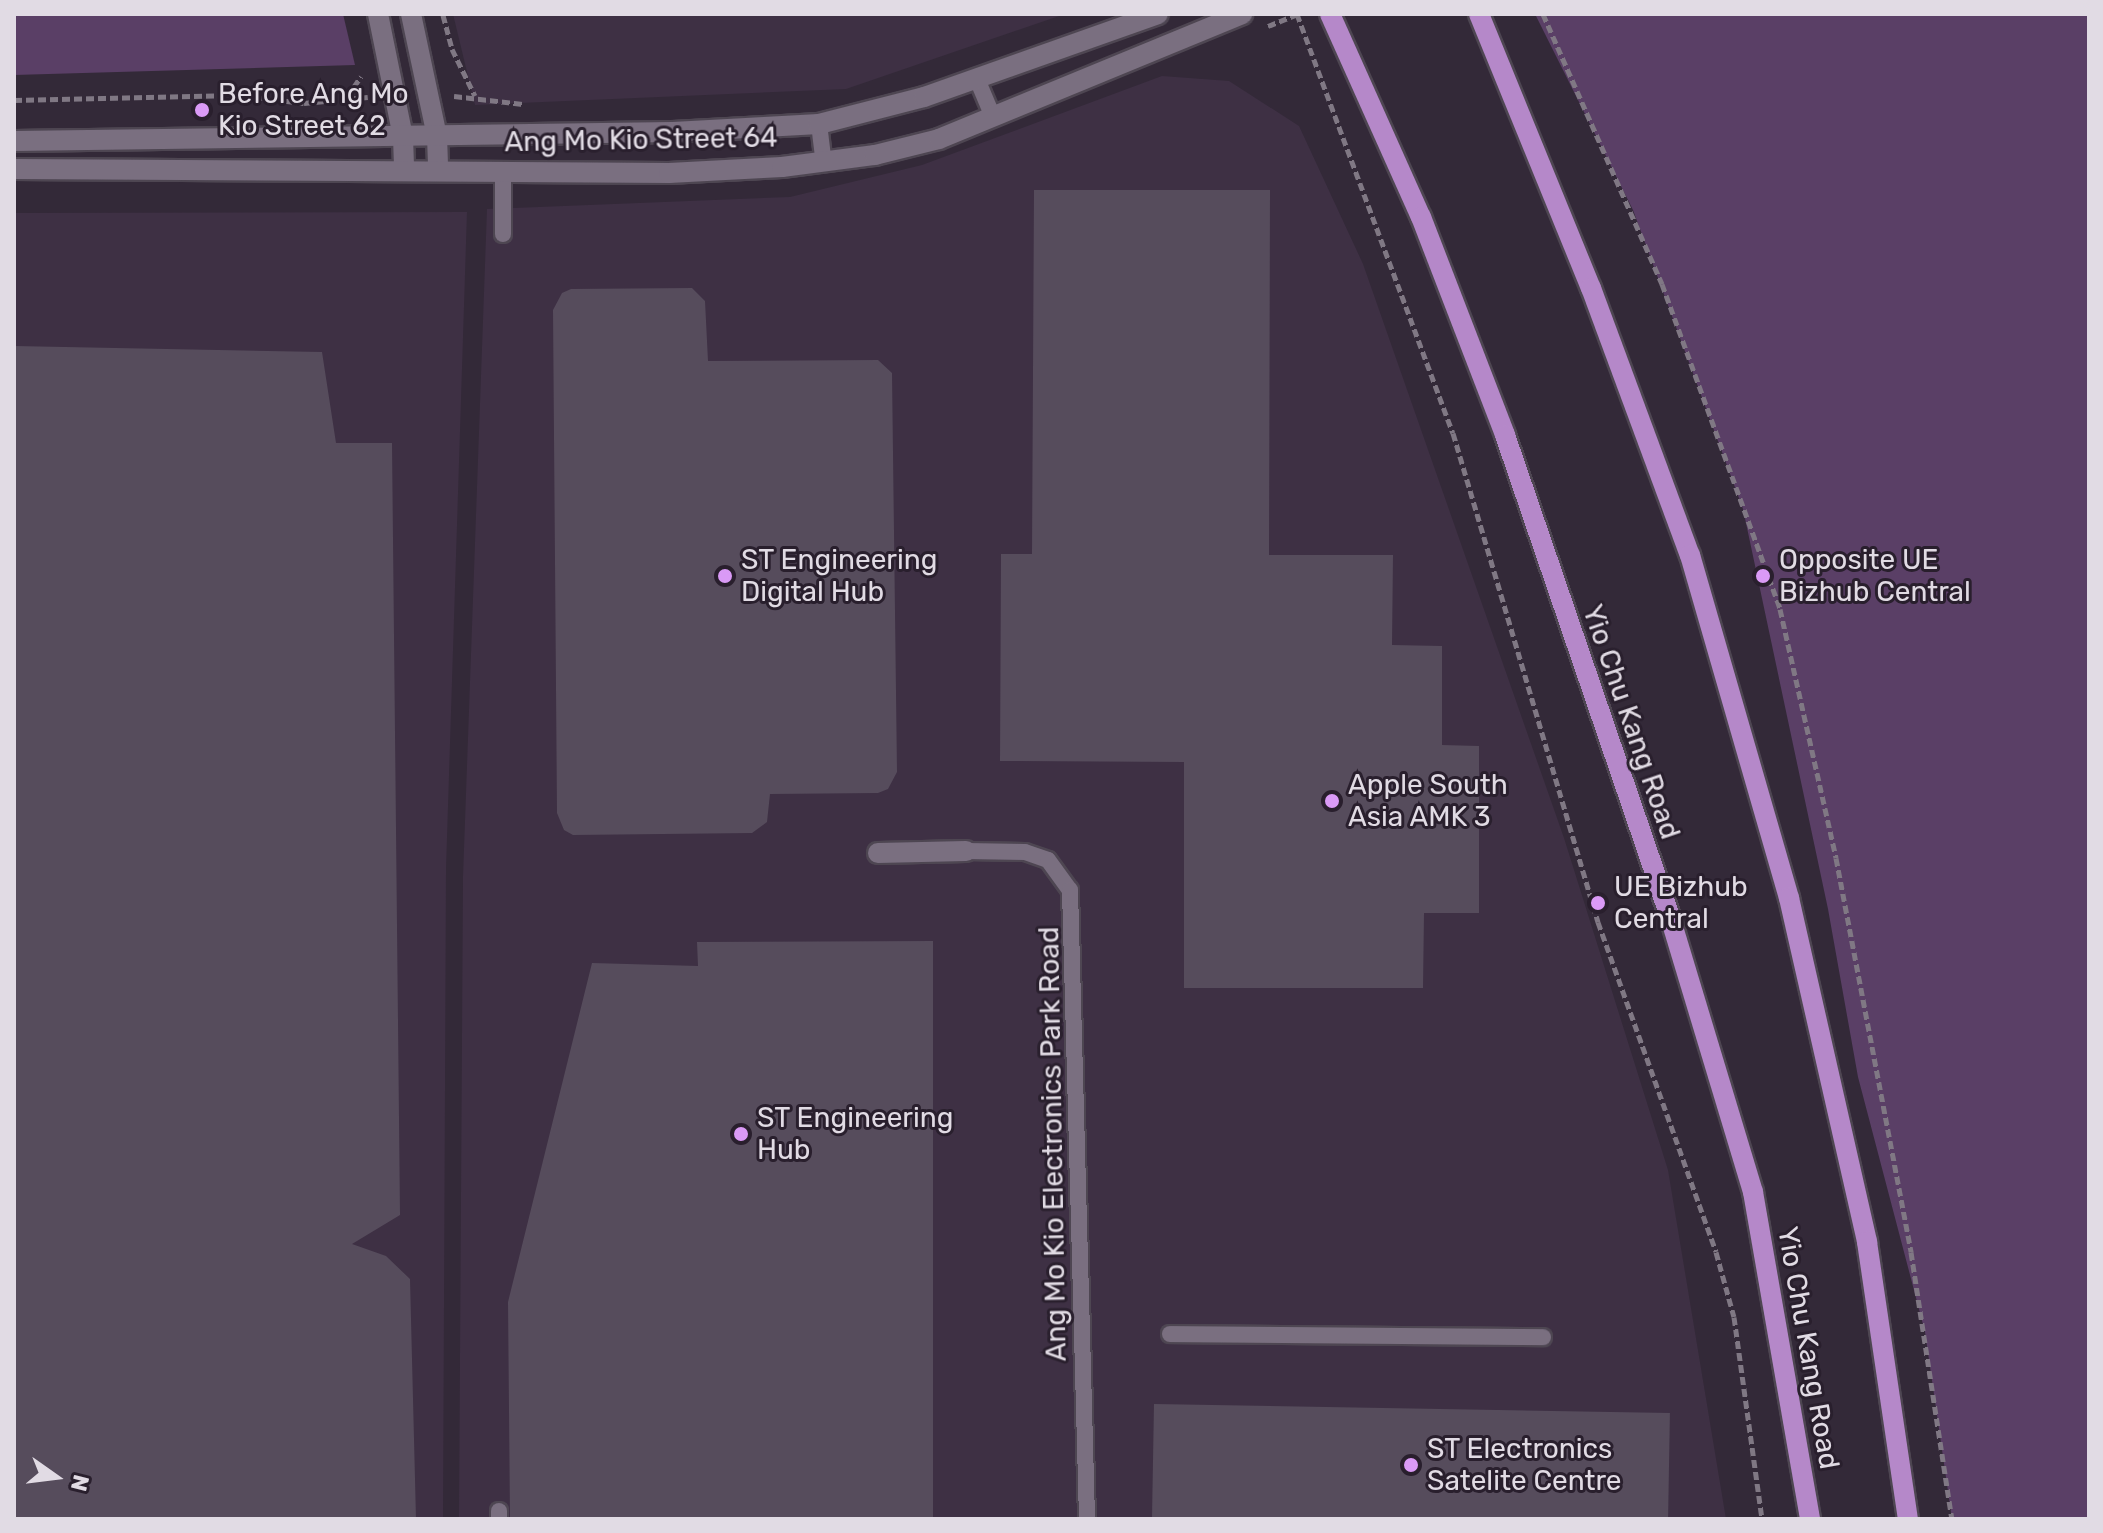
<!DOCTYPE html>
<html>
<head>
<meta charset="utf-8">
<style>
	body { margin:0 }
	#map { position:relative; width:2103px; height:1533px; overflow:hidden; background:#332938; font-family:Rubik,sans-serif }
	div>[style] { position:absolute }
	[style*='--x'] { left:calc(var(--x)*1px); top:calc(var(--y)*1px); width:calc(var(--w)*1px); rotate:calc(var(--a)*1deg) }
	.built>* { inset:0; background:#3e3044 }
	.green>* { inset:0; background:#5a3f66 }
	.building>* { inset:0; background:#564c5c; transform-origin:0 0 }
	.path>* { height:5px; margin-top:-2.5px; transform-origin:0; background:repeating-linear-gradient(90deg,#807884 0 8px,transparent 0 12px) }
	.roads { filter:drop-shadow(2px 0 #4e4652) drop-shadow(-2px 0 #4e4652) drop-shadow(0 2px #4e4652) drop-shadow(0 -2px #4e4652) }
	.lane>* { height:16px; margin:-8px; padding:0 8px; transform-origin:8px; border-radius:8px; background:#7a6f80 }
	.street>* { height:20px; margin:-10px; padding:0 10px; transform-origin:10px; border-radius:10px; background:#7a6f80 }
	.secondary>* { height:20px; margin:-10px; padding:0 10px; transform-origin:10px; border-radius:10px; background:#7a6f80 }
	.primary>* { height:20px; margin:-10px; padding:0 10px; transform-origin:10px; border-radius:10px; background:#b588c9 }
	.dots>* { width:22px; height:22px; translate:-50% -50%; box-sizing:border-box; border:4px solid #291f2d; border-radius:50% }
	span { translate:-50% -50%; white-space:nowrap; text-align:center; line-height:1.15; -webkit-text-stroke:6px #291f2d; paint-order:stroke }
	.poi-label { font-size:28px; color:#e1dbe4 }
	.left { translate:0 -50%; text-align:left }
	.street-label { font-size:28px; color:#e1dbe4 }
	.frame { position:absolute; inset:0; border:16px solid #e1dbe4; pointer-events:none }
	.north { position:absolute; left:16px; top:1437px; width:80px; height:80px; -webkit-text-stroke:6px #291f2d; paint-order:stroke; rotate:104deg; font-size:22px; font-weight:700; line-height:32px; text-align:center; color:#e1dbe4 }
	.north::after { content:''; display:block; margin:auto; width:28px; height:36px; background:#e1dbe4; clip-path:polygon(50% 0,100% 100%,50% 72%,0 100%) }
</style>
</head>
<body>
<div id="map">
	<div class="built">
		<div style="clip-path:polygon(453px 14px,1065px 14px,846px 89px,475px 105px)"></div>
		<div style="clip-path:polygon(1162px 76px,1229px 81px,1299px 126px,1363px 264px,1564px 838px,1668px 1170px,1726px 1519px,459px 1519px,463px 877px,487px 209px,790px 197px,922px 165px)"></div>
		<div style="clip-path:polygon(467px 212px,446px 869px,443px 1519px,14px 1519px,14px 213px)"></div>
	</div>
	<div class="green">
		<div style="clip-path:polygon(14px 14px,343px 14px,355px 65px,14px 75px)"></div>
		<div style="clip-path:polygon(1535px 14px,2089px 14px,2089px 1519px,1952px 1519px,1925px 1332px,1858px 1077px,1828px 909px,1743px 509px,1633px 210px)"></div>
	</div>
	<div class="building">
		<div style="clip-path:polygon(1034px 190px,1270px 190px,1269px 555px,1393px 555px,1392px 645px,1442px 646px,1442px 745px,1479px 746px,1479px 913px,1424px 913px,1423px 988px,1184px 988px,1184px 762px,1000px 761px,1001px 554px,1032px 554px)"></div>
		<div style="clip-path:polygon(692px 288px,705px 301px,708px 361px,878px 360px,892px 373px,897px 772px,888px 789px,878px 793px,770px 794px,767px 822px,752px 833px,573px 835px,564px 830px,557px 813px,553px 310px,562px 293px,571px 289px)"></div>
		<div style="clip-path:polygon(14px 346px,322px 352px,336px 443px,392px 443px,400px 1215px,352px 1244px,386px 1256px,410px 1279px,416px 1519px,14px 1519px)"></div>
		<div style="clip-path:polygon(933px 941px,933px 1519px,510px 1519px,508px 1302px,592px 963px,698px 966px,697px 942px)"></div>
		<div style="left:1154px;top:1404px;width:516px;height:115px;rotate:1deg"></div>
	</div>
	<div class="path">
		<div style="--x:1543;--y:14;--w:295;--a:66.2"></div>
		<div style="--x:1662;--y:284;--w:346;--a:70"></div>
		<div style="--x:1780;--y:609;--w:255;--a:77.3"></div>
		<div style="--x:1836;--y:858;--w:401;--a:79.2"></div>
		<div style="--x:1911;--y:1252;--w:270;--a:81.3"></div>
		<div style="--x:443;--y:15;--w:35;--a:75"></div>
		<div style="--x:452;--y:49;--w:52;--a:63.9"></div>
		<div style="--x:1268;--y:26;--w:31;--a:-22"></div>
		<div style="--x:1297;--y:14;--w:447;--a:69.6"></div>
		<div style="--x:1453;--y:433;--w:510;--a:73.48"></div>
		<div style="--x:1598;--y:922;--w:350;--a:70.3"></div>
		<div style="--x:1716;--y:1252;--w:67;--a:74.5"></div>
		<div style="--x:1734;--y:1317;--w:204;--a:82.1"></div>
		<div style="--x:454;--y:96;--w:69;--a:6.6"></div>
		<div style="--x:347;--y:97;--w:25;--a:-56"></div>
		<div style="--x:14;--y:100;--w:223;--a:-1.3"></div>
		<div style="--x:237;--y:95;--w:67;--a:6.8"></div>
		<div style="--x:304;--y:103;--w:64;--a:-5.4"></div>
	</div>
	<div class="roads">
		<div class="lane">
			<div style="--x:977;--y:79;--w:41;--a:67.2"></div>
			<div style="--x:819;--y:124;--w:38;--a:83"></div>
			<div style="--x:503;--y:234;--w:64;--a:-90"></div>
			<div style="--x:966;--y:851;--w:59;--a:1"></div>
			<div style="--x:1025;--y:852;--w:24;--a:19"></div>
			<div style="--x:1048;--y:860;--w:37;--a:54"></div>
			<div style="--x:1070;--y:890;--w:629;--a:88.45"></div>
			<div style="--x:1170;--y:1334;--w:373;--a:0.5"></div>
			<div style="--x:499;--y:1519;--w:8;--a:-90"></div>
		</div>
		<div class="street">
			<div style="--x:878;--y:853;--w:88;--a:-1.3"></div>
		</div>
		<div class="secondary">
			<div style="--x:378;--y:14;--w:126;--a:78.5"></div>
			<div style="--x:403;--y:137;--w:31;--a:88"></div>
			<div style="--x:411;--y:14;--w:125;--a:78"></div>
			<div style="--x:437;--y:136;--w:33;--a:88"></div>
			<div style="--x:14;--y:141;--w:659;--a:-0.78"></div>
			<div style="--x:673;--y:132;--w:146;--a:-3.1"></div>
			<div style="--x:819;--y:124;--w:108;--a:-14.4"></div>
			<div style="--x:924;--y:97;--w:248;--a:-19.5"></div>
			<div style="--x:14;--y:169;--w:655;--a:0.35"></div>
			<div style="--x:669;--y:173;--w:113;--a:-3"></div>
			<div style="--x:782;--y:167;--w:94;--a:-7.4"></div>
			<div style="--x:875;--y:155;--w:66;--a:-14"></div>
			<div style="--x:939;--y:139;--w:328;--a:-22.4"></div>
		</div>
		<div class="primary">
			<div style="--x:1330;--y:14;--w:222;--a:65.9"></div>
			<div style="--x:1421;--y:217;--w:234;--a:68.9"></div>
			<div style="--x:1505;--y:435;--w:509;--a:71.1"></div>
			<div style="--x:1670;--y:917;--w:287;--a:73.2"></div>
			<div style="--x:1753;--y:1192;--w:332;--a:80.1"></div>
			<div style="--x:1479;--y:14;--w:296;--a:67.8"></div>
			<div style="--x:1591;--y:288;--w:285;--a:69.7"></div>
			<div style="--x:1690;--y:555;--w:357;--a:73.9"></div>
			<div style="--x:1789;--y:898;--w:353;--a:77.2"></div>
			<div style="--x:1867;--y:1242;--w:280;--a:81.6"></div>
		</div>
	</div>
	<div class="dots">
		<div style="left:202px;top:110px;background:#da9af6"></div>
		<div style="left:725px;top:576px;background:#da9af6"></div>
		<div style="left:1763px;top:576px;background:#da9af6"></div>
		<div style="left:1332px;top:801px;background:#da9af6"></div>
		<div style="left:1598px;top:903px;background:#da9af6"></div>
		<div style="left:741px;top:1134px;background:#da9af6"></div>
		<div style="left:1411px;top:1465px;background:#da9af6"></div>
	</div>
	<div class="poi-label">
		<span class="left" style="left:218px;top:110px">Before Ang Mo<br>Kio Street 62</span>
		<span class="left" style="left:741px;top:576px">ST Engineering<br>Digital Hub</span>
		<span class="left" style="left:1779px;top:576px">Opposite UE<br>Bizhub Central</span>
		<span class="left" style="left:1348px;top:801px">Apple South<br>Asia AMK 3</span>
		<span class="left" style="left:1614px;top:903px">UE Bizhub<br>Central</span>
		<span class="left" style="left:757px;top:1134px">ST Engineering<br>Hub</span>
		<span class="left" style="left:1427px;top:1465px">ST Electronics<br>Satelite Centre</span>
	</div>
	<div class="street-label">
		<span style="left:641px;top:140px;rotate:-1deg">Ang Mo Kio Street 64</span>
		<span style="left:1631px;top:722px;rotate:71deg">Yio Chu Kang Road</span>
		<span style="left:1053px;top:1144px;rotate:-91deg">Ang Mo Kio Electronics Park Road</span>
		<span style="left:1808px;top:1348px;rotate:80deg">Yio Chu Kang Road</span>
	</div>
	<div class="frame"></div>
	<div class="north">N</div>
</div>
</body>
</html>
